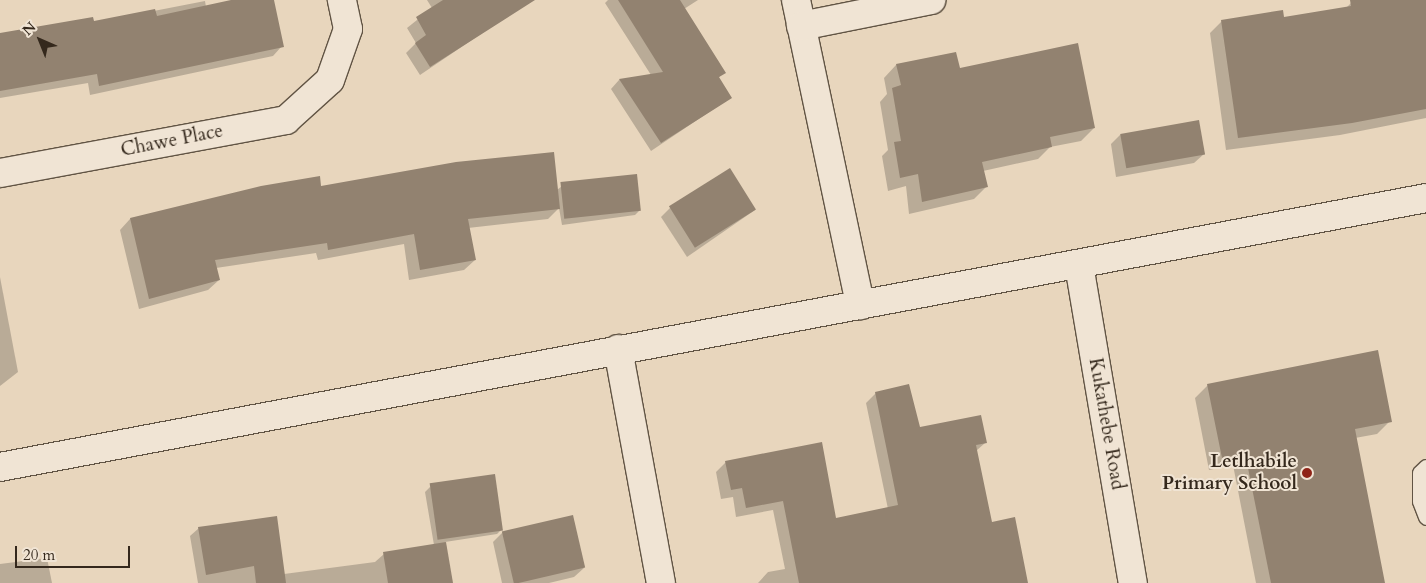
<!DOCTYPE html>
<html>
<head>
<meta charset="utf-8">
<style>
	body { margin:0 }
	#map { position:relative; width:1426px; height:583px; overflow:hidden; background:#e8d6bd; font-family:Cardo,serif }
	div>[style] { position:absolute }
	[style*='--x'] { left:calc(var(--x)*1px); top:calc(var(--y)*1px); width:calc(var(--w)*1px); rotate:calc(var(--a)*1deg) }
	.shadow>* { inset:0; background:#0003 }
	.building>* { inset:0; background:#928270; transform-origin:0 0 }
	.roads { filter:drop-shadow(1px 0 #615444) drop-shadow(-1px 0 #615444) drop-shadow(0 1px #615444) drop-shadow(0 -1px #615444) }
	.service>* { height:15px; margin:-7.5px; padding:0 7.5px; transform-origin:7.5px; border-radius:7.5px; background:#f0e4d4 }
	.minor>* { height:28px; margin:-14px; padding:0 14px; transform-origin:14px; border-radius:14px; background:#f0e4d4 }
	.dots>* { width:14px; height:14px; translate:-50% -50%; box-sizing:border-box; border:2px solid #f0e4d4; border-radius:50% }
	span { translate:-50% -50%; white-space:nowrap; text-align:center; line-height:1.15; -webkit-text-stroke:4px #f0e4d4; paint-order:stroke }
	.street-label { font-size:19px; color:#34281c }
	.poi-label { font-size:19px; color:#34281c; font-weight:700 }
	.right { translate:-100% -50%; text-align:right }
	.north { position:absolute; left:15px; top:15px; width:50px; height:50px; -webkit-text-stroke:4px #f0e4d4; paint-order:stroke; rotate:316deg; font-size:14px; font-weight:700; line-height:20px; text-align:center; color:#34281c }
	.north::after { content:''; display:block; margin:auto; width:18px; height:22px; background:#34281c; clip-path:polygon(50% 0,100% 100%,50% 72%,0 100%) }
	.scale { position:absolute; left:15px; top:546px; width:115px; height:22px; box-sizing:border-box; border:2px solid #34281c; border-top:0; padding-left:6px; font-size:15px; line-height:18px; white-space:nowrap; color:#34281c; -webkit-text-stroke:4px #f0e4d4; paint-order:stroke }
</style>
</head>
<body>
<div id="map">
	<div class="shadow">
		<div style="clip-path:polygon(237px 0,273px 0,282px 46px,273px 56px,90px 95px,88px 83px,0 98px,0 34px,92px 23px,205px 1px,206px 7px)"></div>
		<div style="clip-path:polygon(427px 0,487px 0,500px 21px,420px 75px,406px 53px,416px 43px,407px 28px,432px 8px)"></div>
		<div style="clip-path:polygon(608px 0,698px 0,684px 9px,724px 73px,718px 78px,730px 98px,651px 151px,611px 89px,619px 80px,651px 75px,605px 3px)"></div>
		<div style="clip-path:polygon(1364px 0,1426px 0,1426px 118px,1340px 135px,1226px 150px,1210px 33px,1222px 21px,1283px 18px,1346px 8px,1351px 3px)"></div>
		<div style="clip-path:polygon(896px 65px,959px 70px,1094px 128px,1081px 141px,1050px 147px,1038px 159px,983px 171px,987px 186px,974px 199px,909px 214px,906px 186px,888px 191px,882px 156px,888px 150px,880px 102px,887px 94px,884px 78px)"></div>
		<div style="clip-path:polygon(1120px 135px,1204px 154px,1194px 163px,1116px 177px,1111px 144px)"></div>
		<div style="clip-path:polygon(562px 186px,640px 210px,635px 215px,562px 225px,559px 208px,548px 219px,468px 228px,475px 260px,464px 270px,409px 280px,404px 244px,318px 260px,316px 253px,216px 268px,219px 280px,208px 290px,139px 309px,120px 230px,130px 219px,320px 187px,557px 190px)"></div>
		<div style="clip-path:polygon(670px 208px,755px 210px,687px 257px,661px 217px)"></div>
		<div style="clip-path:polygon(0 277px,18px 372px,0 386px)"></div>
		<div style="clip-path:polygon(1208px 385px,1390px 421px,1377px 434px,1355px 438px,1384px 583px,1256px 583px,1233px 465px,1209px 470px,1195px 398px)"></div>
		<div style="clip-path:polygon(876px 393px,919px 428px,985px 443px,976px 451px,991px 524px,1023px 583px,758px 583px,768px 572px,785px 569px,773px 510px,736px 517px,733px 497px,721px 499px,716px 472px,726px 462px,835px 520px,888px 509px,866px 403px)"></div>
		<div style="clip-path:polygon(430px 487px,502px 529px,497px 534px,445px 542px,452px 583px,198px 583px,190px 536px,199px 528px,284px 574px,375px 562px,384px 554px,434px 545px,425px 492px)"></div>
		<div style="clip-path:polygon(502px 533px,584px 568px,574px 577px,549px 583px,502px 583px,493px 542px)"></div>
		<div style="clip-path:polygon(47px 558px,52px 583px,0 583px,0 564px)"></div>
	</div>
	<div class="building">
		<div style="clip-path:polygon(231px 0,274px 0,284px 47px,99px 86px,97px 74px,0 91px,0 33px,93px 17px,94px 21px,155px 9px,157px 16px)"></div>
		<div style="clip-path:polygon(443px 0,535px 0,430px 67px,415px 43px,426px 35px,416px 17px)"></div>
		<div style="clip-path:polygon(618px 0,680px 0,726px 73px,719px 77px,732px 98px,661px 143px,619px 79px,663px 72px)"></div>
		<div style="clip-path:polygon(1350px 0,1426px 0,1426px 109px,1352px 123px,1238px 138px,1221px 20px,1283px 10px,1284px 17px,1351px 6px)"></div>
		<div style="clip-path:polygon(1078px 43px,1095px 128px,1050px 137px,1052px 147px,982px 162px,988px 187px,922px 202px,918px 174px,900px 178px,894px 142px,901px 141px,892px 88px,901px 85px,896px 64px,956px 52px,960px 68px)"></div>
		<div style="left:1199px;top:120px;width:35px;height:80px;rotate:80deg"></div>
		<div style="clip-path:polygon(554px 152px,560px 209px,468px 219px,476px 260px,420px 270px,414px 234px,328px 250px,327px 243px,215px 260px,220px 280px,149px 299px,130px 218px,261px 186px,320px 176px,321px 186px,456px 162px)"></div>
		<div style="left:730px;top:168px;width:49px;height:72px;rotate:58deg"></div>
		<div style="left:637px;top:174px;width:37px;height:77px;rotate:84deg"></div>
		<div style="clip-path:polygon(1378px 350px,1392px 422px,1355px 429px,1385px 583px,1271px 583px,1245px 453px,1222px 458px,1207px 384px)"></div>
		<div style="clip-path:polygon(909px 384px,920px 427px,981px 415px,987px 443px,976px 445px,992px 522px,1015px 517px,1028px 583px,799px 583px,783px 501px,746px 508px,742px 488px,731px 490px,725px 461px,822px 442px,836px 518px,898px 505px,875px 392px)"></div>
		<div style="left:495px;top:474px;width:57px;height:66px;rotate:82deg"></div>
		<div style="left:573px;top:515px;width:54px;height:73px;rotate:77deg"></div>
		<div style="clip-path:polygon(277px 516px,286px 583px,256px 583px,254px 566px,206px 575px,198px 527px)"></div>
		<div style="clip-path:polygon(446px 542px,453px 583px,388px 583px,383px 552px)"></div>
	</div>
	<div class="roads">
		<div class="service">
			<div style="--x:1426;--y:467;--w:8;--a:135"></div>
			<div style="--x:1420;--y:473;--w:28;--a:90"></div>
			<div style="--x:1420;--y:501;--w:17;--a:69"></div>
		</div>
		<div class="minor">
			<div style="--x:796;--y:0;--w:312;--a:78.1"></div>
			<div style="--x:801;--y:26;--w:133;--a:-11.3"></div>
			<div style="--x:0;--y:173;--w:291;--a:-10.5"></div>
			<div style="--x:286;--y:120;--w:59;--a:-42.3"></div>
			<div style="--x:330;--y:80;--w:54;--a:-70.6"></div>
			<div style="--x:348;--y:29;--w:30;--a:-102"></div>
			<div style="--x:1079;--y:265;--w:323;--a:80.4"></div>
			<div style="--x:618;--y:349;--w:238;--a:79.6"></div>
			<div style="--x:0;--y:467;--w:1451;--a:-10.68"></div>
		</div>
	</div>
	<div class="dots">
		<div style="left:1307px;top:473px;background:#8f2418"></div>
	</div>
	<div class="street-label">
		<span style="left:172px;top:141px;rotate:-11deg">Chawe Place</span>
		<span style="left:1106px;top:424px;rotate:80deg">Kukathebe Road</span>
	</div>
	<div class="poi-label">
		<span class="right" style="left:1297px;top:473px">Letlhabile<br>Primary School</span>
	</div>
	<div class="north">N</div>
	<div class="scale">20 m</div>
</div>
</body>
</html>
